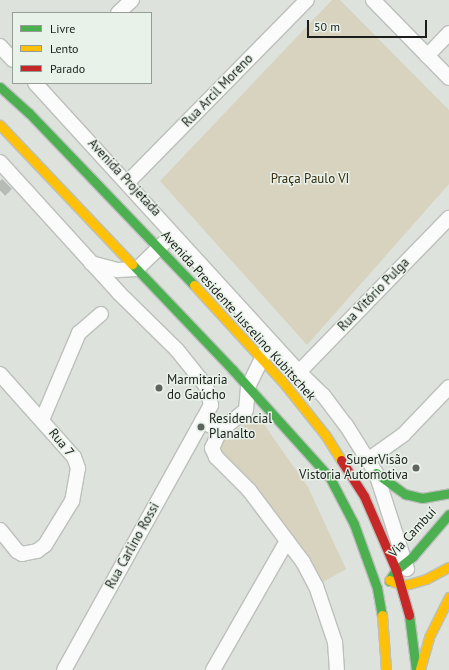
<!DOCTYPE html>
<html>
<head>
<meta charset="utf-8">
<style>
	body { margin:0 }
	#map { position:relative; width:449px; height:670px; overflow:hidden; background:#dde2dd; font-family:"PT Sans",sans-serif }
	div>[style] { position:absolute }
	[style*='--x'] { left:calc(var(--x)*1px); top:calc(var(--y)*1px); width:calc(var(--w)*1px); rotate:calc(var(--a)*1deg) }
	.green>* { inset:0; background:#d8d3be }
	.street-tunnel>* { height:14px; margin-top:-7px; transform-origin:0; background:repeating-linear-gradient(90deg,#b6bbb6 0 14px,transparent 0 21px) }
	.roads { filter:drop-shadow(1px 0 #bcc0bc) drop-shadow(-1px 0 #bcc0bc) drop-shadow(0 1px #bcc0bc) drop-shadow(0 -1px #bcc0bc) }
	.street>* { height:14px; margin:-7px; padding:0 7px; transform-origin:7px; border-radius:7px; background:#fafbfa }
	.fast>* { height:9px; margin:-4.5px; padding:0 4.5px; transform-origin:4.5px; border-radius:4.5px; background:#4caf50 }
	.slow>* { height:9px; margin:-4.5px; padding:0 4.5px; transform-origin:4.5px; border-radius:4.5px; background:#ffc107 }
	.jam>* { height:9px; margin:-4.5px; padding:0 4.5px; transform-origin:4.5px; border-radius:4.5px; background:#c62828 }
	.dots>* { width:11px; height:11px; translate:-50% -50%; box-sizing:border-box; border:2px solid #e8f2e9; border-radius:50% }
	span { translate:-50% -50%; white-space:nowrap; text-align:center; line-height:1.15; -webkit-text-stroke:3px #e8f2e9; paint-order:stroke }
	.street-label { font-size:13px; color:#1b1e1b }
	.park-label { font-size:13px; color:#352a0c }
	.poi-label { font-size:13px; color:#1b1e1b }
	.left { translate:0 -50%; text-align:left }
	.right { translate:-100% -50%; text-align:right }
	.legend { position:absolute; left:12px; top:12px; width:140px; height:72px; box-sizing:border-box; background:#e8f2e9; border:1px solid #969d97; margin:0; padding:5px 7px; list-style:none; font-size:12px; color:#1b1e1b }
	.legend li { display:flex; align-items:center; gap:8px; height:20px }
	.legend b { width:20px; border:1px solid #969d97 }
	.scale { position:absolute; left:307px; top:20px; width:120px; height:18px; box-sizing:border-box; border:2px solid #1b1e1b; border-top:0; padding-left:5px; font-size:12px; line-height:14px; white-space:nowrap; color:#1b1e1b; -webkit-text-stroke:3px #e8f2e9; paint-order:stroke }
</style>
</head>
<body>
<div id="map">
	<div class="green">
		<div style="clip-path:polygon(332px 0,340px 0,449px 110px,449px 184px,307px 345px,160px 181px)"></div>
		<div style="clip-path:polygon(258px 416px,308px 487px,346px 569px,316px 586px,216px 457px,220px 431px,227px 435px)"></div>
	</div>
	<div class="street-tunnel">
		<div style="--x:0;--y:191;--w:10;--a:-45"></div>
	</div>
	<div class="roads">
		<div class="street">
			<div style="--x:373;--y:0;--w:109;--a:45.7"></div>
			<div style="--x:118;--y:13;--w:19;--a:-43"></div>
			<div style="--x:0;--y:46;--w:19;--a:47"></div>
			<div style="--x:427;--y:56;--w:32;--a:-46"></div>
			<div style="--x:35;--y:83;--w:391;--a:47.6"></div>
			<div style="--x:299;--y:372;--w:33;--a:44"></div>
			<div style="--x:323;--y:395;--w:38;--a:53"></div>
			<div style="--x:346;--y:425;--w:57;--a:58"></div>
			<div style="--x:376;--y:473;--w:101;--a:72.1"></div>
			<div style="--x:0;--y:162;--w:177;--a:47.7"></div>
			<div style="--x:119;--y:293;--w:81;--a:44.5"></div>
			<div style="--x:177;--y:350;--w:46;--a:51.1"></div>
			<div style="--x:206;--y:386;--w:20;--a:75"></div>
			<div style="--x:211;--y:405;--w:303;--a:119"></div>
			<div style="--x:128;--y:182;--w:255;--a:-45.5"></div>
			<div style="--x:91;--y:263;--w:28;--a:15"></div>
			<div style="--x:118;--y:270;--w:19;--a:-3"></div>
			<div style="--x:137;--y:269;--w:39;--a:-44"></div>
			<div style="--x:299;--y:372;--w:215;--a:-45.8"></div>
			<div style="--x:0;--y:374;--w:111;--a:48.3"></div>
			<div style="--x:74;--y:457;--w:12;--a:70"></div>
			<div style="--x:78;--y:468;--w:34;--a:100"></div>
			<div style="--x:72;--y:501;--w:52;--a:121.5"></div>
			<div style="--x:45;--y:545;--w:10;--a:143"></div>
			<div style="--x:37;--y:551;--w:15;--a:169"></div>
			<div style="--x:22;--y:554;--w:6;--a:-149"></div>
			<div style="--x:17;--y:551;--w:27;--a:-129"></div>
			<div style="--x:42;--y:420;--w:95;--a:-67"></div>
			<div style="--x:79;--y:333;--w:29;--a:-41"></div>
			<div style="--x:202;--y:421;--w:21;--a:29"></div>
			<div style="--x:220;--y:431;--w:19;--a:115"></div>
			<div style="--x:212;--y:448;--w:10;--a:66"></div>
			<div style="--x:216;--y:457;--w:47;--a:45"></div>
			<div style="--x:249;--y:490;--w:90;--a:53.1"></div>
			<div style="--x:303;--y:562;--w:27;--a:62"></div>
			<div style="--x:316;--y:586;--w:59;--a:71.3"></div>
			<div style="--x:335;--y:642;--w:28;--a:86"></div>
			<div style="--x:220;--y:431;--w:33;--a:-39"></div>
			<div style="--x:246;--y:410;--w:23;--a:-85"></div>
			<div style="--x:248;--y:387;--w:39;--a:-64"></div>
			<div style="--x:369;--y:459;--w:42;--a:-35.2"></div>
			<div style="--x:403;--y:435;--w:66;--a:-46.2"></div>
			<div style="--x:213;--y:670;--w:149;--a:-60.2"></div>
		</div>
		<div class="fast">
			<div style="--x:0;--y:87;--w:39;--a:42"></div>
			<div style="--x:29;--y:113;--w:238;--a:46.2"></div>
			<div style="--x:132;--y:264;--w:145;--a:46.4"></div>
			<div style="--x:232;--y:369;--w:147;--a:48"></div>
			<div style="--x:330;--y:478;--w:52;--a:62.4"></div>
			<div style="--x:354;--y:524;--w:68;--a:70.2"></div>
			<div style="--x:377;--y:588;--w:27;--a:80"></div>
			<div style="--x:376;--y:473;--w:36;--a:36"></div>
			<div style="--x:405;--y:494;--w:17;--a:13"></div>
			<div style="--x:422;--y:498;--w:27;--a:-10"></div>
			<div style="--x:389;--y:581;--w:13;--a:-58"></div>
			<div style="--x:396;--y:570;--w:22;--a:-39"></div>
			<div style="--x:413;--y:556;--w:55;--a:-49.4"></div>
			<div style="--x:409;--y:615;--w:55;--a:82.7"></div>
		</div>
		<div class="slow">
			<div style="--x:0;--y:125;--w:192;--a:46.5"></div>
			<div style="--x:194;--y:285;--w:130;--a:47.5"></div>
			<div style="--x:282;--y:381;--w:70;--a:51.3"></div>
			<div style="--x:326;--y:436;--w:28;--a:58"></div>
			<div style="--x:389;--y:580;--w:14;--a:21"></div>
			<div style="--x:402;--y:585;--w:7;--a:-8"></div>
			<div style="--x:409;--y:584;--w:18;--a:-16"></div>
			<div style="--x:426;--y:579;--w:26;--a:-28"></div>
			<div style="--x:382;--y:615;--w:55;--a:85.8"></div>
			<div style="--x:420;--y:669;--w:33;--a:-74"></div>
			<div style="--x:429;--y:637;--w:45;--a:-63.4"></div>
		</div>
		<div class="jam">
			<div style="--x:341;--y:460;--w:43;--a:57.4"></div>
			<div style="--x:364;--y:496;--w:81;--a:66.6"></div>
			<div style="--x:396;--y:570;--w:47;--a:73.9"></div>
		</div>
	</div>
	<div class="dots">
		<div style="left:159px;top:388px;background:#5f635f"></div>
		<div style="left:201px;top:427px;background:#5f635f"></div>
		<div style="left:416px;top:468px;background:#5f635f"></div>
	</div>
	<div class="street-label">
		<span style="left:218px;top:91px;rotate:-46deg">Rua Arcil Moreno</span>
		<span style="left:124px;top:178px;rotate:47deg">Avenida Projetada</span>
		<span style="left:374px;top:295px;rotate:-46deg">Rua Vitório Pulga</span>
		<span style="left:238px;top:316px;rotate:48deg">Avenida Presidente Juscelino Kubitschek</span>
		<span style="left:61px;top:443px;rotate:51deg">Rua 7</span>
		<span style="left:413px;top:533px;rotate:-47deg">Via Cambuí</span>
		<span style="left:133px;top:546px;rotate:-61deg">Rua Carlino Rossi</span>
	</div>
	<div class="park-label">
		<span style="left:310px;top:179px">Praça Paulo VI</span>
	</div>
	<div class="poi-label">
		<span class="left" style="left:167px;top:388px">Marmitaria<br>do Gaúcho</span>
		<span class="left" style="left:209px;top:427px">Residencial<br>Planalto</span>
		<span class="right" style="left:408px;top:468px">SuperVisão<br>Vistoria Automotiva</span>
	</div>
	<ul class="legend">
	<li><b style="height:5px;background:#4caf50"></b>Livre</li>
	<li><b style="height:5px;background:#ffc107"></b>Lento</li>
	<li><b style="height:5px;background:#c62828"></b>Parado</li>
	</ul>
	<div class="scale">50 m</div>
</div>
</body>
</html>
